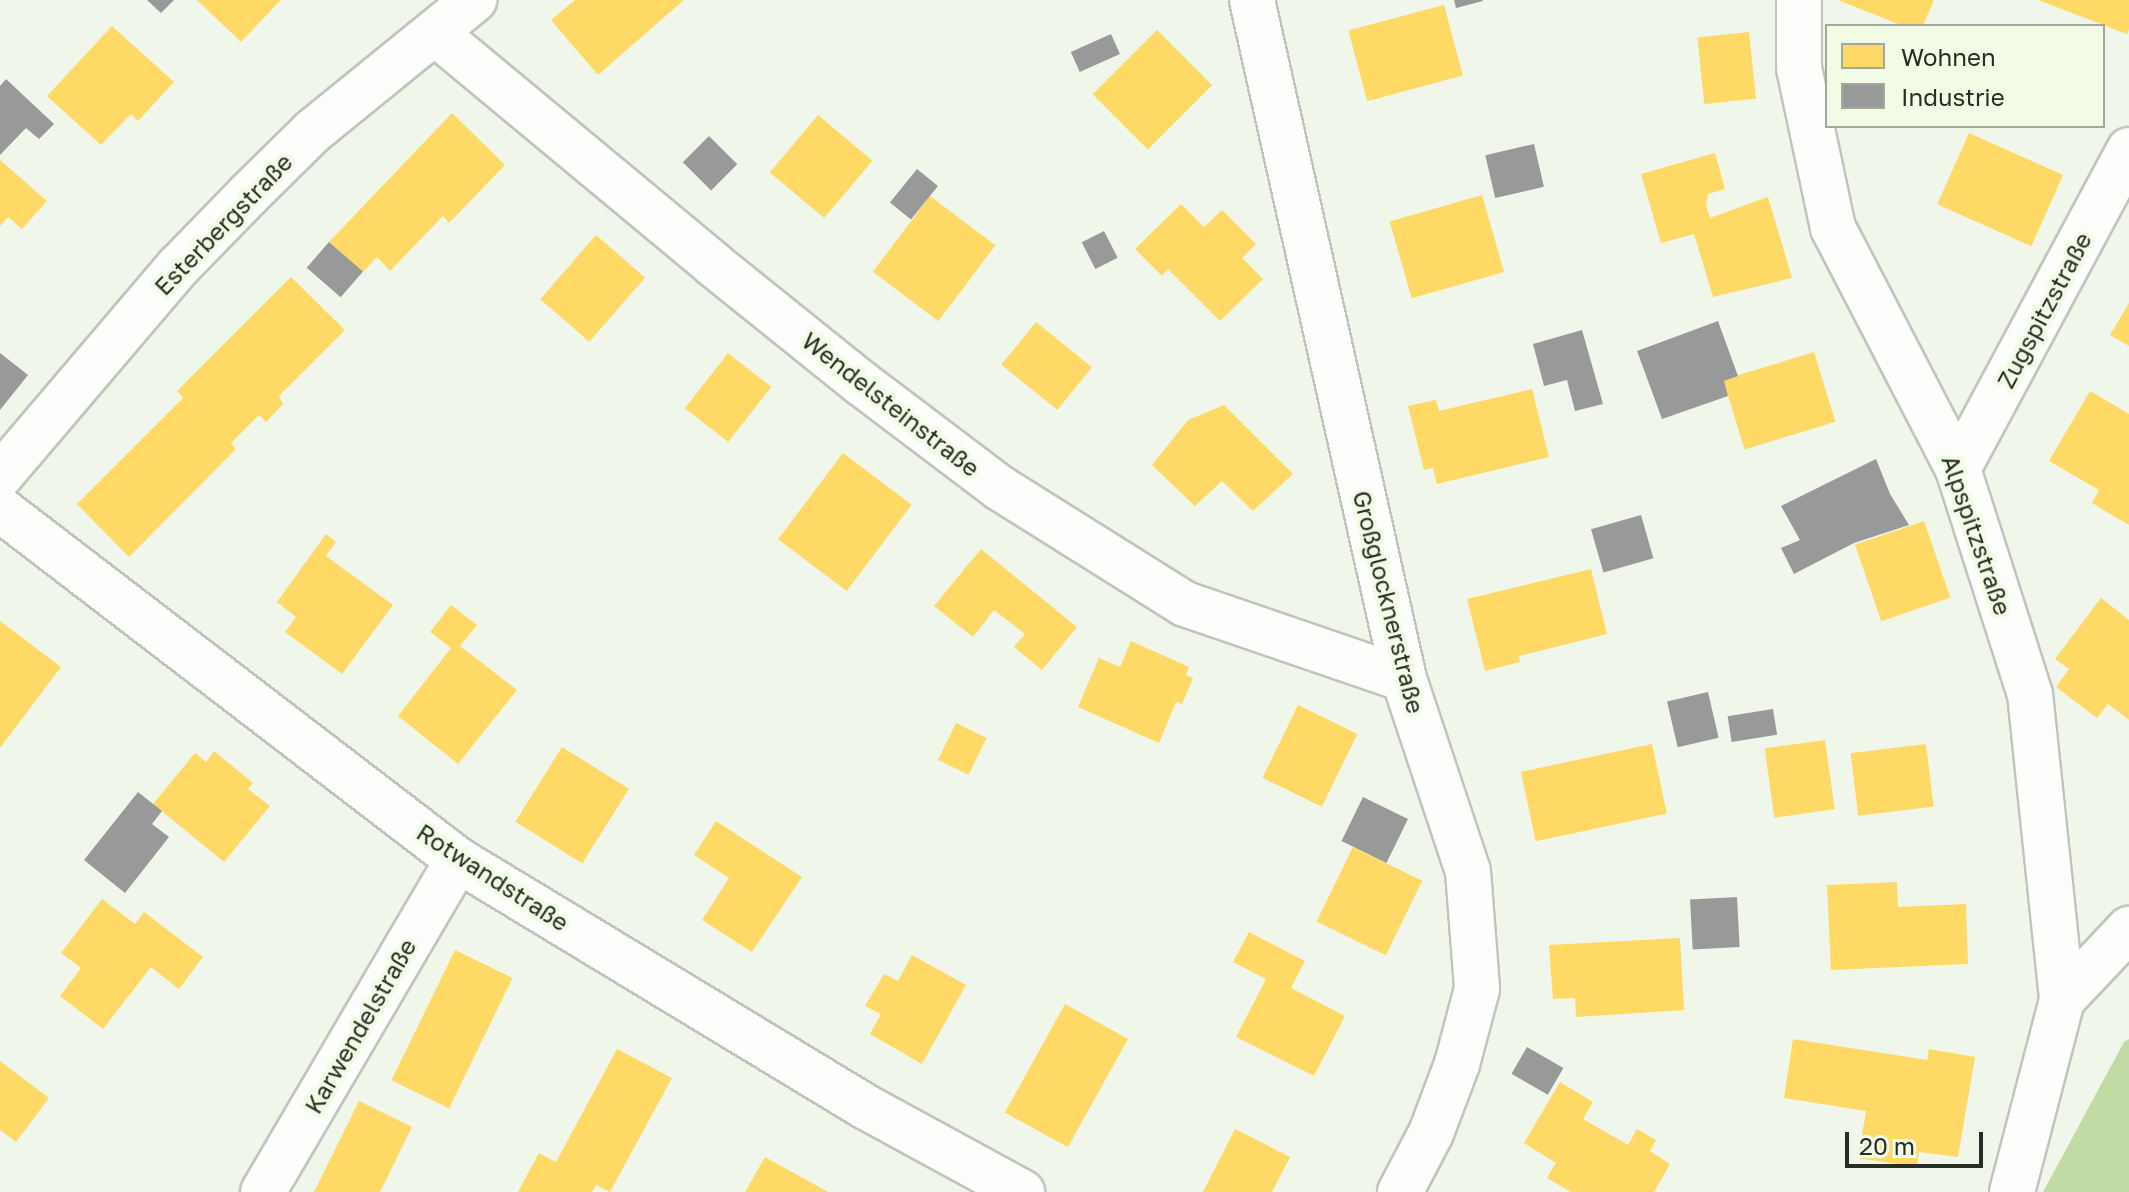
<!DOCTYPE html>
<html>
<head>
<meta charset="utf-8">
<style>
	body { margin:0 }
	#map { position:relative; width:2129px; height:1192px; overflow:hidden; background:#f1f6eb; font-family:"Golos Text",sans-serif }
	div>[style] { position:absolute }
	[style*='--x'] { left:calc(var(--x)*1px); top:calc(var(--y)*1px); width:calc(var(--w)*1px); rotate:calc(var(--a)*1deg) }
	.forest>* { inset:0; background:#c2daa3 }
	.homes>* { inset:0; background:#ffd966; transform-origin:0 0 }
	.industry>* { inset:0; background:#999; transform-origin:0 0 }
	.roads { filter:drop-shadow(2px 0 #c1c4bc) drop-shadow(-2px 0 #c1c4bc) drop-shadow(0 2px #c1c4bc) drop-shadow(0 -2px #c1c4bc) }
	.minor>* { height:44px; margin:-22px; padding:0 22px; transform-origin:22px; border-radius:22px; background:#fdfefc }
	.tertiary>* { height:44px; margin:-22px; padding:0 22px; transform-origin:22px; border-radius:22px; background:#fdfefc }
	span { translate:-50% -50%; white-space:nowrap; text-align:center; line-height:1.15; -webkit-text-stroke:8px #f1fbe6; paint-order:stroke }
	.street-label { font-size:24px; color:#292d25 }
	.legend { position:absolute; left:1825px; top:24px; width:280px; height:104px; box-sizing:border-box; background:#f1fbe6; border:2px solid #a1a999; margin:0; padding:10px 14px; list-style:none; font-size:24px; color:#292d25 }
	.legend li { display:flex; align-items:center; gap:16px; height:40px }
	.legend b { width:40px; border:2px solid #a1a999 }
	.scale { position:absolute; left:1845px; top:1132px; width:138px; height:36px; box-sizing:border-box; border:4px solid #292d25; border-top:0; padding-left:10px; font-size:24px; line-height:28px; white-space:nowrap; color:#292d25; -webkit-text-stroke:6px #f1fbe6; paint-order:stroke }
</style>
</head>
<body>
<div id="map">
	<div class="forest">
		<div style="clip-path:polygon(2129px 1039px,2129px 1192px,2043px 1192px,2124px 1042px)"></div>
	</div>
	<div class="homes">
		<div style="clip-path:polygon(197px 0,281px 0,241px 42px)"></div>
		<div style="clip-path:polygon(575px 0,684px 0,598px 75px,551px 20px)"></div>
		<div style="clip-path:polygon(1838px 0,1934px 0,1923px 26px,1903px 26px)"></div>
		<div style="clip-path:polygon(2038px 0,2129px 0,2129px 29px,2127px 34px)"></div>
		<div style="left:1444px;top:5px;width:73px;height:99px;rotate:75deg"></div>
		<div style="clip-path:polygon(112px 26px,174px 82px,138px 121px,131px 114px,101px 145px,47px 96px)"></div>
		<div style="left:1157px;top:30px;width:78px;height:91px;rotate:45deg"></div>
		<div style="left:1749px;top:32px;width:67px;height:52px;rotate:84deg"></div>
		<div style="clip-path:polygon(452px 113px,505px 165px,449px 223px,443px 216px,390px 271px,377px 257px,363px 272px,329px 242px)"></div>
		<div style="left:818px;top:115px;width:71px;height:75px;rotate:40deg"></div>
		<div style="left:1969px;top:133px;width:103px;height:78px;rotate:24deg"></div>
		<div style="clip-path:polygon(1715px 153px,1725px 189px,1708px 194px,1706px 205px,1710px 218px,1768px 197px,1792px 278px,1713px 297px,1694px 234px,1661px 243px,1641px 174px)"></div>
		<div style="clip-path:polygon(0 160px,47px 201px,22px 229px,8px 217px,0 226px)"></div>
		<div style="left:1482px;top:195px;width:80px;height:96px;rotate:74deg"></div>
		<div style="left:930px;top:196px;width:82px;height:95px;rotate:37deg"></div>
		<div style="clip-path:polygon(1181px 204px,1204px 227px,1222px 210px,1256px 244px,1242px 258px,1263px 279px,1220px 321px,1168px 269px,1162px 276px,1135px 249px)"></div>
		<div style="left:596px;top:235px;width:65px;height:85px;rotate:41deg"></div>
		<div style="clip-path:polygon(291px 277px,345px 330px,279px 396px,283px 404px,266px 422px,259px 415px,231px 443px,236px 449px,129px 557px,77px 504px,183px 398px,177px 391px)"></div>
		<div style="clip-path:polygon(2129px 303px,2129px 346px,2110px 335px)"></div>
		<div style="left:1036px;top:322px;width:72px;height:55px;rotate:39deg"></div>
		<div style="left:1814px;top:352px;width:73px;height:95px;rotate:73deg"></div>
		<div style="left:728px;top:353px;width:55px;height:70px;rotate:38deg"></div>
		<div style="clip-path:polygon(1532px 389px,1549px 457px,1437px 484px,1433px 468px,1424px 470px,1408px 406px,1436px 400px,1439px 411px)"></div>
		<div style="clip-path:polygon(2090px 391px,2129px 414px,2129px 525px,2092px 503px,2099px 490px,2049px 461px)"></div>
		<div style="clip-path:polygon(1224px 405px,1293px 474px,1253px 511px,1222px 481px,1195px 506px,1152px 465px,1188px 420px)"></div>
		<div style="left:843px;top:453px;width:86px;height:108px;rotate:37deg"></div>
		<div style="left:1924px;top:521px;width:81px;height:73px;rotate:71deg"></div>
		<div style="clip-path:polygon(326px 534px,336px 542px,326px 556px,393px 605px,342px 674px,285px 632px,296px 617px,277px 602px)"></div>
		<div style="clip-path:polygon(981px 549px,1077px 627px,1042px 670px,1014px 647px,1025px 634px,994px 610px,973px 637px,934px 606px)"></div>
		<div style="clip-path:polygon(1591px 569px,1607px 634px,1519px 656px,1520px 662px,1485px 671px,1467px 599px)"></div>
		<div style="clip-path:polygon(2101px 598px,2129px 620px,2129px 720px,2108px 704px,2097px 718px,2056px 687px,2069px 669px,2055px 659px)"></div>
		<div style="clip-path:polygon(451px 605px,477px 625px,460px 646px,517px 690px,458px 764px,398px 716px,451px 648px,430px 632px)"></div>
		<div style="clip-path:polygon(0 621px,61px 667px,0 748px)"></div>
		<div style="clip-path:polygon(1131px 641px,1189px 667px,1186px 675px,1193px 678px,1182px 704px,1176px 702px,1159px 743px,1078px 707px,1099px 658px,1120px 667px)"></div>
		<div style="left:1298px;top:705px;width:66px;height:81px;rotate:26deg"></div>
		<div style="left:956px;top:723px;width:34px;height:41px;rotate:26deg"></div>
		<div style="left:1825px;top:740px;width:70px;height:61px;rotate:82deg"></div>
		<div style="left:1652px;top:744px;width:71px;height:134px;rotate:78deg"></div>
		<div style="left:1926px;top:744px;width:63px;height:76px;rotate:83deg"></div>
		<div style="left:562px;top:747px;width:79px;height:88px;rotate:32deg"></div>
		<div style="clip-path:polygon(214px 751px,253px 783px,248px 789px,270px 806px,224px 862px,153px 804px,195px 753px,206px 762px)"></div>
		<div style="clip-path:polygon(716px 821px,802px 877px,752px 952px,702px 920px,729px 878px,694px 855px)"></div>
		<div style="left:1353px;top:847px;width:77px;height:83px;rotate:26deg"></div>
		<div style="clip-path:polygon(1897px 882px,1898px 907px,1966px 904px,1968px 964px,1831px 970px,1827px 885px)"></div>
		<div style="clip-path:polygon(102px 899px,135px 924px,144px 912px,203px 957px,179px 989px,151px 967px,103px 1029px,60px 996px,81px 968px,61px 953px)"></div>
		<div style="clip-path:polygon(1249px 932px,1305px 961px,1291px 988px,1345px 1016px,1314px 1076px,1236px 1037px,1266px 979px,1233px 962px)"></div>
		<div style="clip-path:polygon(1680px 938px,1684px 1010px,1576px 1017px,1575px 998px,1553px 999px,1549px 945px)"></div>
		<div style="left:455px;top:950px;width:64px;height:145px;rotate:26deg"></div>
		<div style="clip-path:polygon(912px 955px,966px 985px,922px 1064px,870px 1034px,881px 1014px,865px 1006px,884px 974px,898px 981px)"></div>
		<div style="left:1065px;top:1004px;width:72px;height:124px;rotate:29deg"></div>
		<div style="clip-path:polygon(1793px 1039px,1927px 1060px,1929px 1049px,1975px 1057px,1958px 1157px,1919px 1152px,1917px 1167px,1858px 1158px,1866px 1111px,1784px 1098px)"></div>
		<div style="clip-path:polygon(617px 1049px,672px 1078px,610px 1192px,596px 1185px,592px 1192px,518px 1192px,539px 1153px,556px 1162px)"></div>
		<div style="clip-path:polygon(0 1061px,49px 1098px,16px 1142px,0 1130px)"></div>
		<div style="clip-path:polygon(1560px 1082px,1593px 1102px,1583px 1119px,1628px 1145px,1637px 1129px,1656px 1140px,1650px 1151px,1670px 1164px,1654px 1192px,1571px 1192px,1547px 1178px,1556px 1163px,1524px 1143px)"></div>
		<div style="clip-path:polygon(359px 1101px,412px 1127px,380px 1192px,314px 1192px)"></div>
		<div style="clip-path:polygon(1235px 1129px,1290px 1157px,1272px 1192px,1203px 1192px)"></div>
		<div style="clip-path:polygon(765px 1157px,828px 1192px,745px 1192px)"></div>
	</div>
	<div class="industry">
		<div style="clip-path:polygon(147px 0,174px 0,161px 13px)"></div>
		<div style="clip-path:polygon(1454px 0,1482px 0,1483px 1px,1456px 8px)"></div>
		<div style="left:1111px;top:34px;width:22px;height:44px;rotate:66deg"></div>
		<div style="clip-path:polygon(6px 79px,54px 124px,39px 139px,26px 128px,0 155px,0 86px)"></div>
		<div style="left:709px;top:136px;width:40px;height:37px;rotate:45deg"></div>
		<div style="left:1534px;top:144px;width:44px;height:50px;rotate:77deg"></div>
		<div style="left:917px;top:169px;width:27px;height:43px;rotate:39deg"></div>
		<div style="left:1104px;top:231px;width:30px;height:25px;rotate:63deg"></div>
		<div style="left:329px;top:242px;width:45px;height:34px;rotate:41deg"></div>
		<div style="clip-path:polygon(1718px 321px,1738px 376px,1724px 381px,1728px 396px,1662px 419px,1637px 351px)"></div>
		<div style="clip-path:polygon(1582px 330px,1603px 404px,1575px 411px,1567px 380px,1544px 386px,1533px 344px)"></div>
		<div style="clip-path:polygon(0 353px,28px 375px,0 410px)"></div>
		<div style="clip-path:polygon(1876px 459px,1890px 494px,1909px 525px,1854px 543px,1794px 574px,1781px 548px,1800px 540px,1781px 506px)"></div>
		<div style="left:1641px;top:515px;width:45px;height:52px;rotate:74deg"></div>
		<div style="left:1708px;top:692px;width:47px;height:42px;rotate:77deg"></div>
		<div style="left:1773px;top:709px;width:26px;height:46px;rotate:81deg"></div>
		<div style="clip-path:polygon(138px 792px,162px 811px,152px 824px,169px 837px,125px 893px,84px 860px)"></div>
		<div style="left:1363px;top:797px;width:50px;height:49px;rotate:26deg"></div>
		<div style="left:1737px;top:897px;width:50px;height:47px;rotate:87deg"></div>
		<div style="left:1527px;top:1047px;width:42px;height:31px;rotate:30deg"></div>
	</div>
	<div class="roads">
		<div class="minor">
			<div style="--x:1252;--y:0;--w:696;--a:77.38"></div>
			<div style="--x:1404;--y:679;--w:202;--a:71.6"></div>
			<div style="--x:1468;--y:871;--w:118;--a:85.6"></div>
			<div style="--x:1477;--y:989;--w:78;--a:104.9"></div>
			<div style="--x:1457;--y:1064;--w:74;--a:110.6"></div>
			<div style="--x:1431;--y:1133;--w:67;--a:117.7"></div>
			<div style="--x:1799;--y:0;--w:68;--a:90"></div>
			<div style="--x:1799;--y:68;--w:164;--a:78"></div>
			<div style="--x:1833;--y:228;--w:271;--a:62.6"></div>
			<div style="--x:1958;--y:469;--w:236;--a:72.3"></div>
			<div style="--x:2030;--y:694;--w:308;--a:84"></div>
			<div style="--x:435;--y:33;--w:363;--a:39.7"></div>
			<div style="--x:714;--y:265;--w:189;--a:38.8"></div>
			<div style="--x:861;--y:383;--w:174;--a:37.1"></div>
			<div style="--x:1000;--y:488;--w:218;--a:32.1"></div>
			<div style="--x:1185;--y:604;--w:231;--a:18.9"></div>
			<div style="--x:1958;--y:469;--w:362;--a:-61.8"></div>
			<div style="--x:0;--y:476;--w:275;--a:-49.6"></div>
			<div style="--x:178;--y:267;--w:100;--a:-45.8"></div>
			<div style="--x:248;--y:195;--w:91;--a:-44.6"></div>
			<div style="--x:313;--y:131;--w:208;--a:-39.1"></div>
			<div style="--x:0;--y:509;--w:577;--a:37.47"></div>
			<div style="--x:458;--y:860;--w:477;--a:31.2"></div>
			<div style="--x:866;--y:1107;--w:178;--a:28.6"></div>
			<div style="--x:263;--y:1192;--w:385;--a:-59.6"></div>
		</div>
		<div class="tertiary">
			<div style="--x:2012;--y:1192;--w:198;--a:-75.4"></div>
			<div style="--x:2062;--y:1000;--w:98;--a:-46.7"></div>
		</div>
	</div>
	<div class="street-label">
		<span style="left:223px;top:224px;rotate:-46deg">Esterbergstraße</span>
		<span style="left:2044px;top:310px;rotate:-62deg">Zugspitzstraße</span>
		<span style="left:891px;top:404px;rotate:38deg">Wendelsteinstraße</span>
		<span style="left:1977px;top:535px;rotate:71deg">Alpspitzstraße</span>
		<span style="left:1389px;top:602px;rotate:76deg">Großglocknerstraße</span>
		<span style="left:493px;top:877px;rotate:33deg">Rotwandstraße</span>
		<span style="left:360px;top:1026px;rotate:-60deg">Karwendelstraße</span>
	</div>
	<ul class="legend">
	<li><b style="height:22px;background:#ffd966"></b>Wohnen</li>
	<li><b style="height:22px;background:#999"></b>Industrie</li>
	</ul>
	<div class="scale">20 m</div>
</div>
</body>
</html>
